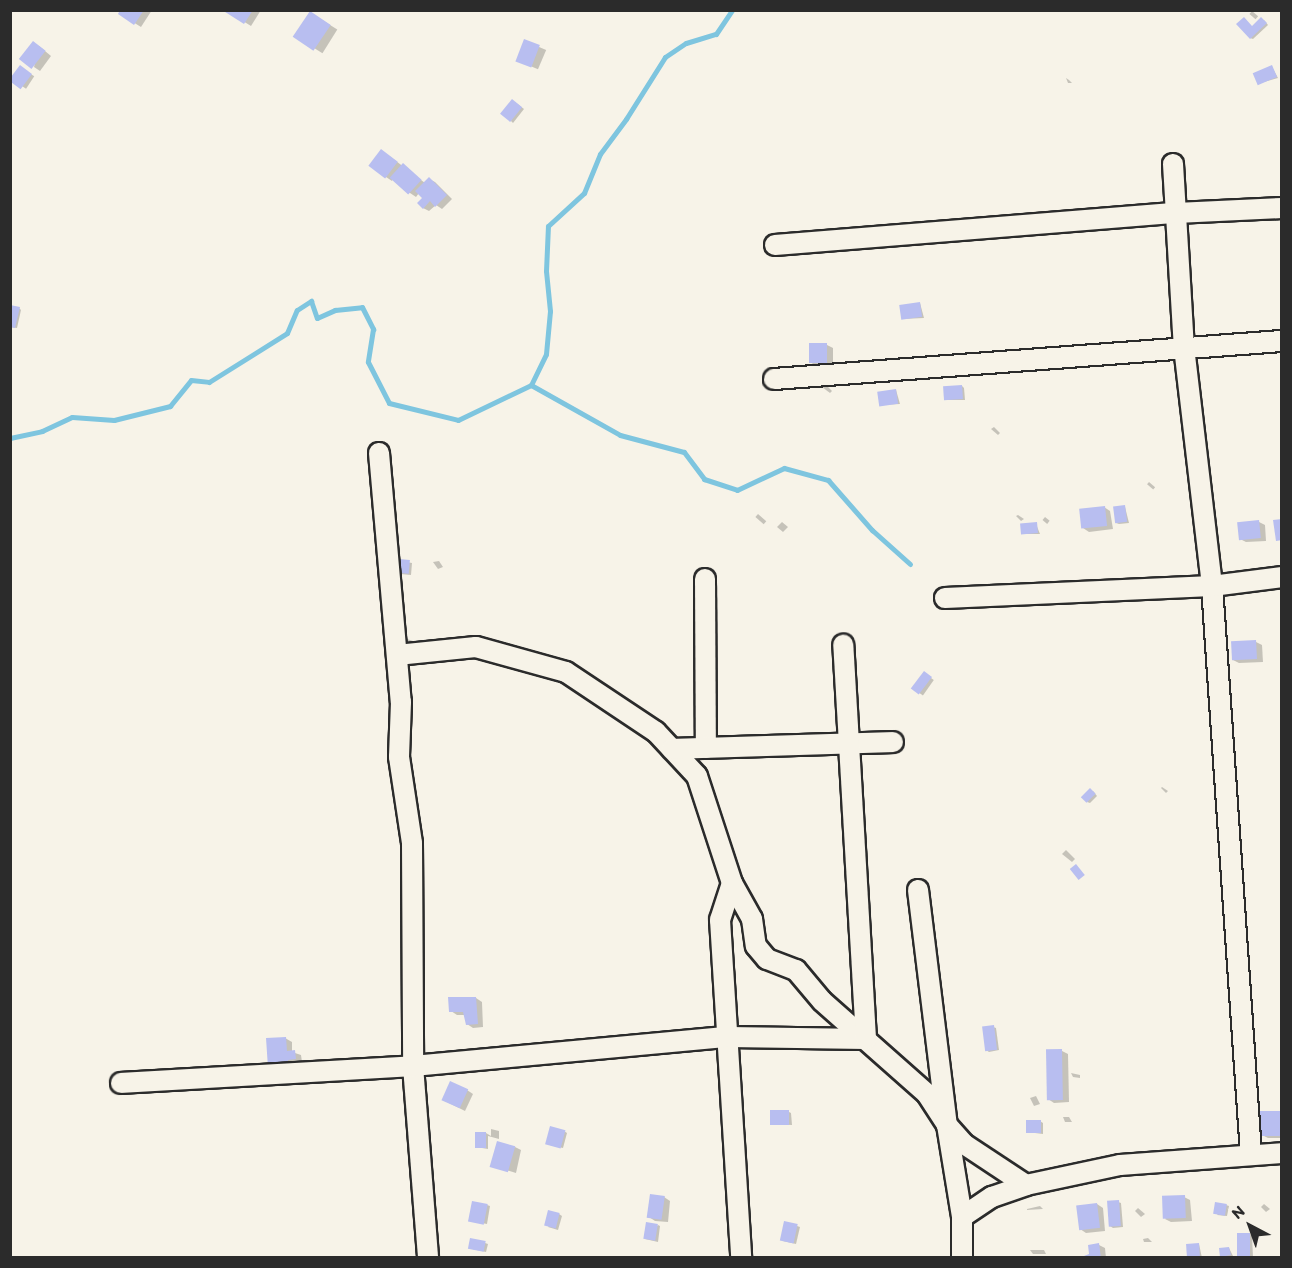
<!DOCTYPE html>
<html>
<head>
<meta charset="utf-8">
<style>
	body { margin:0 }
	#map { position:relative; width:1292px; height:1268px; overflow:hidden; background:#f7f3e8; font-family:Itim,sans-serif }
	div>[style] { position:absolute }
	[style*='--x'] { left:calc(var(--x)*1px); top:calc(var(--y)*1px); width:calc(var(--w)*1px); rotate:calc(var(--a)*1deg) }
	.shadow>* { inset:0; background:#0003; transform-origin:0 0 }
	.stream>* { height:5px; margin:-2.5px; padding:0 2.5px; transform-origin:2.5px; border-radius:2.5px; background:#7ec5df }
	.building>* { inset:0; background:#b8bef0; transform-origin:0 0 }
	.roads { filter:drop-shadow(2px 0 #2b2b2b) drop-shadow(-2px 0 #2b2b2b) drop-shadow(0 2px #2b2b2b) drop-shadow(0 -2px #2b2b2b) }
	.minor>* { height:20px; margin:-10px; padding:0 10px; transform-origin:10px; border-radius:10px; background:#f7f3e8 }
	span { translate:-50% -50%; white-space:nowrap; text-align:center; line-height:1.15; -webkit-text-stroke:4.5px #f7f3e8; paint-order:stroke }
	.frame { position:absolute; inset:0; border:12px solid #2b2b2b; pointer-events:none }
	.north { position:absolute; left:1220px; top:1196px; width:60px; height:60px; -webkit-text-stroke:4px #f7f3e8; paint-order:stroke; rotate:319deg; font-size:16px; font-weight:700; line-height:24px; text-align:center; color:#2b2b2b }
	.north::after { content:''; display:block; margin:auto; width:21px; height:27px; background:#2b2b2b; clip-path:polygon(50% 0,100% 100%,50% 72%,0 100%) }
</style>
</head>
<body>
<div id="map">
	<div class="shadow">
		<div style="clip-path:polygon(122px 10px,152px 10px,141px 27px,120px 14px)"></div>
		<div style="clip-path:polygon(225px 10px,261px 10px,251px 26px)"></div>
		<div style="left:1252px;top:11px;width:8px;height:4px;rotate:40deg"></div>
		<div style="left:311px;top:13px;width:31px;height:28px;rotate:32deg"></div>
		<div style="clip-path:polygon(1264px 20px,1268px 25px,1253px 39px,1250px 38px,1252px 27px)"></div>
		<div style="left:525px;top:41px;width:23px;height:21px;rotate:23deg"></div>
		<div style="clip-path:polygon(39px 46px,51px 56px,40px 71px,34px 67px)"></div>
		<div style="left:20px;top:67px;width:17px;height:15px;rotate:33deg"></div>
		<div style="clip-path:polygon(1272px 67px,1278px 78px,1260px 83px)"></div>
		<div style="clip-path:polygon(1066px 78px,1069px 80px,1072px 83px,1068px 83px)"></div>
		<div style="clip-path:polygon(515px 102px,524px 109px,513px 123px,511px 121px)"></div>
		<div style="clip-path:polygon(388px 155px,425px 183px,429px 179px,435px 182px,452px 199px,442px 209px,436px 205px,429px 211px,423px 208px,424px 198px,419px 193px,416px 197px,410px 193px,393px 179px,392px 181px,386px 177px,371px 165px)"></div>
		<div style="clip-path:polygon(920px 303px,924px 318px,902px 319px)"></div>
		<div style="clip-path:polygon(19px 308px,21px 310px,17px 328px,10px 327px)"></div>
		<div style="clip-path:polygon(827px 345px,833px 348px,833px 366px,816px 366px,810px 362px)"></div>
		<div style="clip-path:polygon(825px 384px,832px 391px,830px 393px,822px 387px)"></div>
		<div style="clip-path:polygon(962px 386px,964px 388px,965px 400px,946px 400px)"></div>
		<div style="clip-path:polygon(896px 390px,900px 404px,881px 405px)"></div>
		<div style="clip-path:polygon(994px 427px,1000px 433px,998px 435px,991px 429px)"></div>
		<div style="left:1149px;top:482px;width:8px;height:3px;rotate:40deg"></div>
		<div style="clip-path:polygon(1104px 507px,1110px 511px,1113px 529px,1089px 532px,1083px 528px)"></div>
		<div style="clip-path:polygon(1125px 507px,1129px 523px,1119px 524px,1116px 523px)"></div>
		<div style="left:758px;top:514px;width:11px;height:4px;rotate:41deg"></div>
		<div style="clip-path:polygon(1018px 515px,1024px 519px,1021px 521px,1016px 516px)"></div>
		<div style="left:1045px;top:517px;width:6px;height:4px;rotate:39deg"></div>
		<div style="clip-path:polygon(782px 522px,788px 527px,783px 532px,777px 527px)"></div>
		<div style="clip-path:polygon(1259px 522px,1265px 525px,1266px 541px,1246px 542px,1240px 539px)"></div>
		<div style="clip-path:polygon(1036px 524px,1040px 534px,1023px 534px)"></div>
		<div style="clip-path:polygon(389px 559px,412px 563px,411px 575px,390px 573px)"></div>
		<div style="clip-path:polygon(439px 561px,443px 567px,438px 569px,433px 562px)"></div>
		<div style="clip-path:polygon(407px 639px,419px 643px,416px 655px,405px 652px)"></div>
		<div style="clip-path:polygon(1256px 642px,1262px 645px,1263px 662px,1239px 663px,1233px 660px)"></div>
		<div style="left:924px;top:673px;width:12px;height:19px;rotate:35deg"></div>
		<div style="clip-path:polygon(1162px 787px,1168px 791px,1166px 793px,1161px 788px)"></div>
		<div style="clip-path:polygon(1093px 791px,1097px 796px,1090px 803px,1087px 802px)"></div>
		<div style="clip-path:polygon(1066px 850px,1075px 859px,1072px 862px,1062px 854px)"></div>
		<div style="clip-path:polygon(476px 998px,482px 1002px,483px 1027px,473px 1028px,467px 1024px,465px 1015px,457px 1015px,451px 1011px)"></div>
		<div style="clip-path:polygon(993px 1027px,996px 1028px,999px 1050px,989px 1052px,986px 1050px)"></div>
		<div style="clip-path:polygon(285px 1038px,292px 1042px,292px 1052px,301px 1055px,302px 1062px,293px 1063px,294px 1069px,276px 1071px)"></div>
		<div style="clip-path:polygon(1062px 1051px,1068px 1054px,1069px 1102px,1054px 1103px,1048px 1099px)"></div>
		<div style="clip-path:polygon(1071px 1073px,1080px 1075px,1080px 1078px,1073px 1077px)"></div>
		<div style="clip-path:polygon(467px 1090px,473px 1094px,465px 1111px,449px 1103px)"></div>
		<div style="clip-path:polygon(1036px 1096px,1040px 1104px,1034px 1106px,1030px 1098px)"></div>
		<div style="clip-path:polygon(789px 1112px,791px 1113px,792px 1125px,771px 1124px)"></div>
		<div style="clip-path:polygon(1282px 1112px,1282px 1138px,1268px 1138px,1262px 1135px)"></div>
		<div style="clip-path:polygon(1063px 1117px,1069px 1117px,1072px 1122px,1065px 1122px)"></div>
		<div style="clip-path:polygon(1040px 1121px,1043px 1123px,1043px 1134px,1027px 1132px)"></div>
		<div style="clip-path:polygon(491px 1129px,499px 1131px,499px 1139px,488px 1136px,488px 1149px,476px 1147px,486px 1133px,491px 1136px)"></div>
		<div style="clip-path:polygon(564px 1131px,567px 1133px,563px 1148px,550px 1145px)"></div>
		<div style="clip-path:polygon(515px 1147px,521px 1150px,516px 1173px,493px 1166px)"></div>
		<div style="clip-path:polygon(664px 1197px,670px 1201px,668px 1222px,655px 1221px,649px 1217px)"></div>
		<div style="clip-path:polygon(1184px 1197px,1190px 1200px,1192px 1221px,1171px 1222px,1165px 1219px)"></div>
		<div style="clip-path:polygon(1118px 1202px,1121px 1203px,1123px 1227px,1113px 1228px,1110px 1226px)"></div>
		<div style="clip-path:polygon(1097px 1204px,1103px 1208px,1105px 1231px,1086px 1233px,1080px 1229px)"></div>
		<div style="clip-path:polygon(1264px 1204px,1270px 1209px,1266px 1212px,1261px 1207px)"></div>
		<div style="clip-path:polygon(487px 1205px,490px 1206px,487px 1224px,471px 1221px)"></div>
		<div style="clip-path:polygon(1226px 1205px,1229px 1206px,1227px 1216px,1217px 1215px)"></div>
		<div style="clip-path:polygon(1040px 1206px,1043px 1209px,1027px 1210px,1027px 1209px)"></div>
		<div style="clip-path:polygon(1138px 1208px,1145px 1214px,1141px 1217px,1135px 1211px)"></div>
		<div style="clip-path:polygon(559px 1214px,562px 1216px,558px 1230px,548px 1227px)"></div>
		<div style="clip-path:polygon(658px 1225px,660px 1226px,658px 1242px,645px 1239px)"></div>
		<div style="clip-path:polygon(797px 1226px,800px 1227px,796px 1244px,783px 1241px)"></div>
		<div style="clip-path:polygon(1250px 1234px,1252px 1236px,1253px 1257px,1242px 1258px,1239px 1256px)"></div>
		<div style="clip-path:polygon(1148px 1238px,1152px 1242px,1144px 1242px,1143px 1239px)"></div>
		<div style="clip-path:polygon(485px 1243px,488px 1244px,486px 1252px,472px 1249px)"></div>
		<div style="clip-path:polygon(1199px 1244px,1202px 1258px,1188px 1258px)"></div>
		<div style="clip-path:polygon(1099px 1245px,1105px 1248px,1106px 1258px,1081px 1258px,1091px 1255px)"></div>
		<div style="clip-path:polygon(1229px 1248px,1233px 1256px,1222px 1256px)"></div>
		<div style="clip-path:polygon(1030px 1250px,1044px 1250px,1046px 1254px,1033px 1254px)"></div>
	</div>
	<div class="stream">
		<div style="--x:531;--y:385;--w:102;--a:29.3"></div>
		<div style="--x:620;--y:435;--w:66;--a:14.9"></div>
		<div style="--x:684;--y:452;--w:34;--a:53"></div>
		<div style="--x:704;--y:479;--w:35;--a:18"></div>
		<div style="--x:737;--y:490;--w:52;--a:-25.1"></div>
		<div style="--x:784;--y:468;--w:46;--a:15.3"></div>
		<div style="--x:828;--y:480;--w:67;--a:48.7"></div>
		<div style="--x:872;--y:530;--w:51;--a:41.8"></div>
		<div style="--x:10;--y:438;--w:33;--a:-12"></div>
		<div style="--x:42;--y:431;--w:33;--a:-25"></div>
		<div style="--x:72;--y:417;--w:42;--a:4.1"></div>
		<div style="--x:114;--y:420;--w:58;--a:-14"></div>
		<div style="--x:170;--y:406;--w:33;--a:-51"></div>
		<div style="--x:191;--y:380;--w:18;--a:6"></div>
		<div style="--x:209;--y:382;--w:92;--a:-32.1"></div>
		<div style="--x:287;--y:333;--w:25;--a:-67"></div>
		<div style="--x:297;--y:310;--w:17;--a:-33"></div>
		<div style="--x:311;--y:301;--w:18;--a:71"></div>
		<div style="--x:317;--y:318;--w:20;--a:-24"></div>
		<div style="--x:335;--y:310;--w:27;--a:-6"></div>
		<div style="--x:362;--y:307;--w:25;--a:63"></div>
		<div style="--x:373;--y:329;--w:33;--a:99"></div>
		<div style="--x:368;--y:362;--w:46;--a:62.9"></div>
		<div style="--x:389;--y:403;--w:71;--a:13.8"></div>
		<div style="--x:458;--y:420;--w:81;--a:-25.6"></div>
		<div style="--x:531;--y:385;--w:34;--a:-64"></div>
		<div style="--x:546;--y:354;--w:43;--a:-84.7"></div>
		<div style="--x:550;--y:311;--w:40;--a:-95.7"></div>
		<div style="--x:546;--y:271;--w:45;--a:-87.5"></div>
		<div style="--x:548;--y:226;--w:49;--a:-42.5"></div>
		<div style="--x:584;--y:193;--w:42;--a:-67.7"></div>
		<div style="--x:600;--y:154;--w:44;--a:-53.4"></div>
		<div style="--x:626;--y:119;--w:73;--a:-57.8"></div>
		<div style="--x:665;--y:57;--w:25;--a:-34"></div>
		<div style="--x:686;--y:43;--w:31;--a:-17"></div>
		<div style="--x:716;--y:34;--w:29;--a:-56"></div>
	</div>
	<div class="building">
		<div style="clip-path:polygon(120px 10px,144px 10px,134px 25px,118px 14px)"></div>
		<div style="clip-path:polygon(222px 10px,253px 10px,244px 24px)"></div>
		<div style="left:310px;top:11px;width:25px;height:31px;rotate:34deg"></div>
		<div style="clip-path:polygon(1244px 17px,1252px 26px,1261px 17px,1267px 23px,1250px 39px,1236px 24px)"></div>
		<div style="left:524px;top:39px;width:17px;height:24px;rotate:21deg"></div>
		<div style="left:33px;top:41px;width:16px;height:23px;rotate:38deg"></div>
		<div style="left:20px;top:65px;width:15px;height:19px;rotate:37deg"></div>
		<div style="left:1272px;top:65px;width:13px;height:21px;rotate:67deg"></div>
		<div style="left:512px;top:99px;width:13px;height:19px;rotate:39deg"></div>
		<div style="left:381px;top:149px;width:21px;height:21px;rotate:37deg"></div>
		<div style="left:403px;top:163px;width:25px;height:20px;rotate:42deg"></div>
		<div style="clip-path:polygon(429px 177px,447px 195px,435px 207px,430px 201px,423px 209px,417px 203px,422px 198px,415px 191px)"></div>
		<div style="left:920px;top:302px;width:15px;height:21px;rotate:82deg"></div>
		<div style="clip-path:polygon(10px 305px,20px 307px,15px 328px,10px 327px)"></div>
		<div style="left:809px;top:343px;width:18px;height:20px"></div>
		<div style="left:962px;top:385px;width:14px;height:19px;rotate:86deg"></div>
		<div style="left:896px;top:389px;width:15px;height:19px;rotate:82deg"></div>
		<div style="left:1125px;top:505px;width:17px;height:12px;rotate:83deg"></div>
		<div style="left:1105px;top:506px;width:20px;height:26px;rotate:84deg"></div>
		<div style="clip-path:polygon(1282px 519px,1282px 540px,1276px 541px,1273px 520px)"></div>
		<div style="left:1259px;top:520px;width:18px;height:22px;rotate:84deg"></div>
		<div style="left:1037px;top:522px;width:11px;height:17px;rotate:85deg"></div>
		<div style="left:388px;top:558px;width:22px;height:14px;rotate:5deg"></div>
		<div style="left:1256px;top:640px;width:19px;height:25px;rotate:87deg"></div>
		<div style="left:924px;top:671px;width:10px;height:22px;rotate:37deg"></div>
		<div style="left:1090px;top:788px;width:8px;height:13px;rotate:45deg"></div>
		<div style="left:1076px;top:864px;width:14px;height:8px;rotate:51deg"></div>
		<div style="clip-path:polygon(448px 997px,476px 997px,478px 1024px,466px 1025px,463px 1012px,449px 1012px)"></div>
		<div style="left:994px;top:1025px;width:25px;height:12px;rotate:83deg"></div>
		<div style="clip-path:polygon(286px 1037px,287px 1051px,295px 1050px,296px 1059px,288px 1060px,288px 1066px,268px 1068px,266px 1038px)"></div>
		<div style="left:1062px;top:1049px;width:51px;height:16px;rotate:89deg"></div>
		<div style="left:450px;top:1081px;width:20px;height:21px;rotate:24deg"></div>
		<div style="left:770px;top:1110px;width:19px;height:15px"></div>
		<div style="left:1260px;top:1111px;width:22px;height:25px"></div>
		<div style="left:1026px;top:1120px;width:15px;height:13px"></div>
		<div style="left:550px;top:1126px;width:16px;height:19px;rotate:15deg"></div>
		<div style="left:475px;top:1132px;width:11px;height:16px"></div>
		<div style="left:497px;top:1141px;width:19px;height:27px;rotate:16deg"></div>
		<div style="left:650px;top:1194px;width:15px;height:24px;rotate:8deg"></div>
		<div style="left:1185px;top:1195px;width:23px;height:23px;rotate:88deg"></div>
		<div style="left:1119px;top:1200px;width:26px;height:12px;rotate:86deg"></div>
		<div style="left:472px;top:1201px;width:16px;height:21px;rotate:11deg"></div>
		<div style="left:1215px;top:1202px;width:12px;height:12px;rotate:9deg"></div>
		<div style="left:1097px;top:1203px;width:25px;height:21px;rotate:83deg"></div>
		<div style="left:548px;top:1210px;width:12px;height:16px;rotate:14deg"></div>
		<div style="left:784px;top:1221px;width:14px;height:20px;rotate:12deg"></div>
		<div style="left:646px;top:1222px;width:12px;height:17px;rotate:9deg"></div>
		<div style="left:1237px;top:1233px;width:13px;height:24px"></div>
		<div style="left:470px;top:1238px;width:16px;height:11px;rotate:11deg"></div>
		<div style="clip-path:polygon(1099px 1243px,1101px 1258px,1079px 1258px,1089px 1254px,1088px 1245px)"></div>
		<div style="left:1199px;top:1243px;width:15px;height:13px;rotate:86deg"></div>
		<div style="clip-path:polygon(1229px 1247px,1231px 1255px,1220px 1257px,1219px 1248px)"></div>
	</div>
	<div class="roads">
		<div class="minor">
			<div style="--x:1173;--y:164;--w:183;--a:86.6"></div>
			<div style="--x:1184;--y:347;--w:241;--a:83.3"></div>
			<div style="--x:1212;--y:586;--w:569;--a:86.07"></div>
			<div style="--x:775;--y:245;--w:402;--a:-4.6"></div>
			<div style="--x:1176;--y:213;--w:106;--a:-2.7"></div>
			<div style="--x:774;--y:379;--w:509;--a:-4.28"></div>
			<div style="--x:379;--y:453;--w:250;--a:85"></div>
			<div style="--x:401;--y:702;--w:55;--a:92.1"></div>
			<div style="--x:399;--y:757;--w:87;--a:81.4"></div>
			<div style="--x:412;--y:843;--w:223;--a:89.7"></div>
			<div style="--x:413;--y:1066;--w:193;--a:85.5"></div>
			<div style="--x:705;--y:579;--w:169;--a:89.7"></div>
			<div style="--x:945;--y:598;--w:267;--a:-2.6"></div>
			<div style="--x:1212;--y:586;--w:71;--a:-7.3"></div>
			<div style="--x:397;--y:655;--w:79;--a:-5.8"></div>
			<div style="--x:476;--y:647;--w:93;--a:15.5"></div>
			<div style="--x:566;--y:672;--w:108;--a:33.7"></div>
			<div style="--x:656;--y:732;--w:60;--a:47"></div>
			<div style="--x:697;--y:776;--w:113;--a:71.9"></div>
			<div style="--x:732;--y:883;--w:41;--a:60.9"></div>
			<div style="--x:752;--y:919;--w:27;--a:82"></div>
			<div style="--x:756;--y:946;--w:17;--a:50"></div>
			<div style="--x:767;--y:959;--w:31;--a:21"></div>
			<div style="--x:796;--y:970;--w:40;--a:50"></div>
			<div style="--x:822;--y:1001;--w:140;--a:41.5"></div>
			<div style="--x:927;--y:1094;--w:37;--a:57"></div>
			<div style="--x:947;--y:1125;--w:25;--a:48"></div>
			<div style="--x:964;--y:1144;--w:74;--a:33.5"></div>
			<div style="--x:672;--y:749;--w:221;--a:-1.8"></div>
			<div style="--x:732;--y:883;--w:39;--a:108"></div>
			<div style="--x:720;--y:920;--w:339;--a:86.4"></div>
			<div style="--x:918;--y:890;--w:237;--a:83"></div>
			<div style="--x:947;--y:1125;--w:93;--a:80.7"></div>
			<div style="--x:962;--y:1217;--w:41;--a:90"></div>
			<div style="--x:121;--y:1083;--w:292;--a:-3.3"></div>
			<div style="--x:413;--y:1066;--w:316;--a:-5.3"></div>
			<div style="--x:728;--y:1037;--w:138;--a:0.8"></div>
			<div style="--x:866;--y:1039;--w:395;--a:-93.3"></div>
			<div style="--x:962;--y:1217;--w:36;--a:-34"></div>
			<div style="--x:992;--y:1197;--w:36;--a:-19"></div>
			<div style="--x:1026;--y:1185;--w:96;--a:-12"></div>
			<div style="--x:1120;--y:1165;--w:162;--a:-4.2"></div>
		</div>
	</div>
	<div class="frame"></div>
	<div class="north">N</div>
</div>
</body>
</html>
